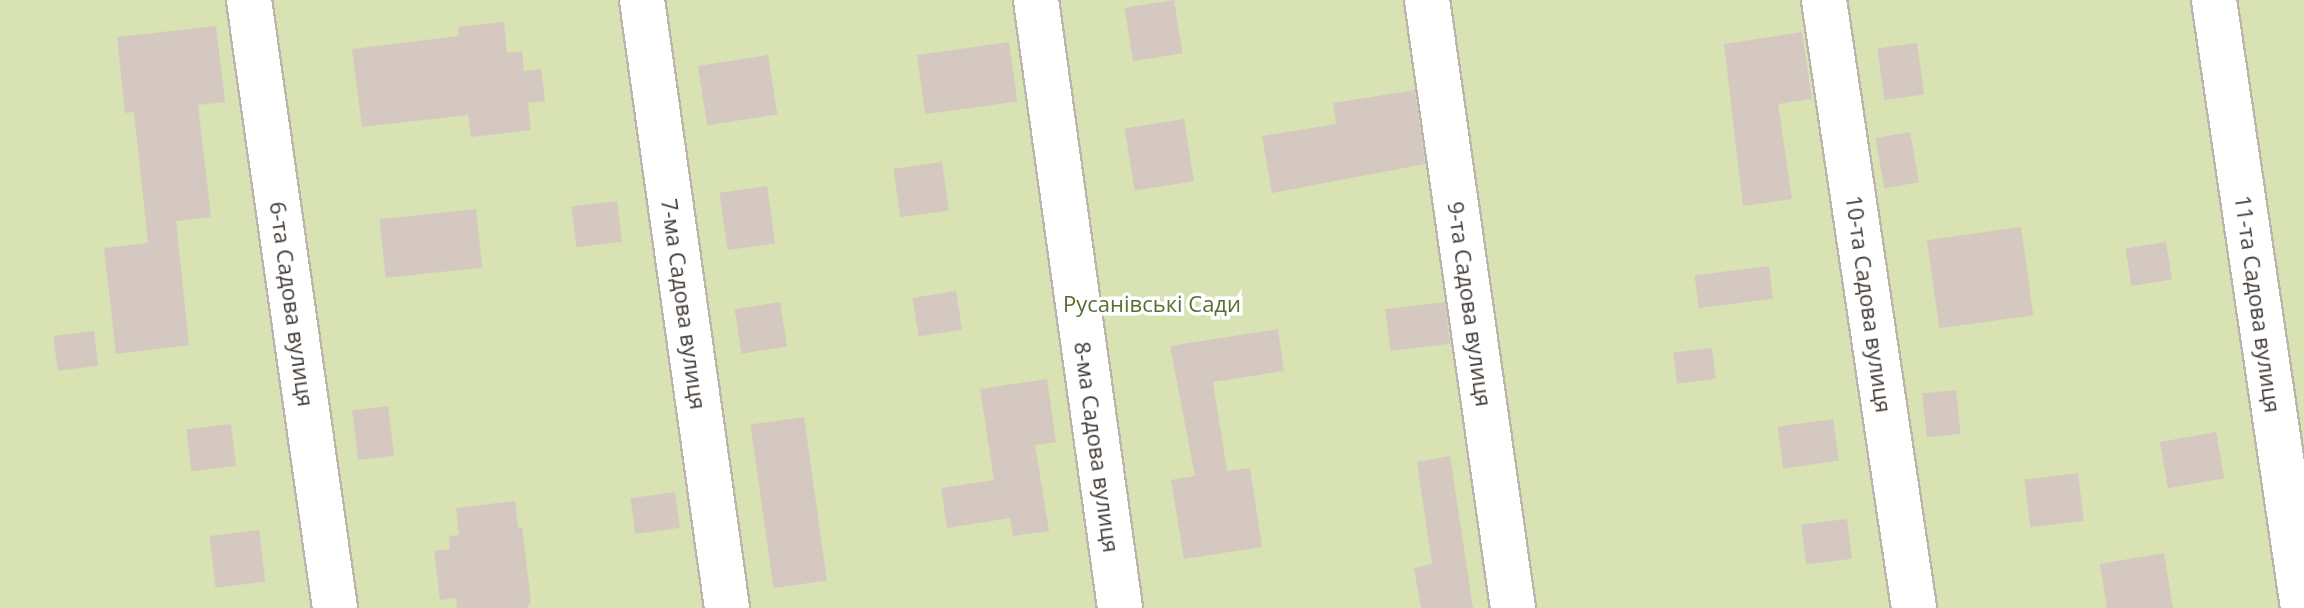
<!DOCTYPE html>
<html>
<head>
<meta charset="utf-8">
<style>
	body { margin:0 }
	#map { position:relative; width:2304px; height:608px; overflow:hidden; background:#f1ebe6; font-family:"Open Sans",sans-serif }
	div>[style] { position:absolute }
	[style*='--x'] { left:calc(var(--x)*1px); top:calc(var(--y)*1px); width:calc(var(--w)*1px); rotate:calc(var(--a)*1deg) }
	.green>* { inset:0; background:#d8e2b3; transform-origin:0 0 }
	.building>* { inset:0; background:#d5c8c0; transform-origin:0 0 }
	.roads { filter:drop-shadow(2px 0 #bfb4ad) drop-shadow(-2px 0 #bfb4ad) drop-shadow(0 2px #bfb4ad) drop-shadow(0 -2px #bfb4ad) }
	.street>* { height:44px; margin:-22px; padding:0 22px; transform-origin:22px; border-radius:22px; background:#fff }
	span { translate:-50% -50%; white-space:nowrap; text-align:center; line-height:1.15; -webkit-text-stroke:7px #fff; paint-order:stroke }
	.street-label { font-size:22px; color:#433b36 }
	.park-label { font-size:22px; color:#576f30 }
</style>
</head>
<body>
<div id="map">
	<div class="green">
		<div style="left:0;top:0;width:2304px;height:608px"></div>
	</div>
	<div class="building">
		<div style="left:1174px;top:0;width:54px;height:50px;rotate:81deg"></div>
		<div style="clip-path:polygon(504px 22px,507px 53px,522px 51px,524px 71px,541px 69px,545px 101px,528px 103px,531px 130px,471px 137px,468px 115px,362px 127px,352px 49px,459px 36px,458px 27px)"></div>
		<div style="clip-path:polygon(216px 26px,225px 102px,198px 105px,211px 217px,176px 221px,189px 345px,116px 354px,104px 248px,148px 243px,134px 112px,125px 113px,117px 37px)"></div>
		<div style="clip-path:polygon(1802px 32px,1812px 99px,1778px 104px,1792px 199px,1743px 206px,1724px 44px)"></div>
		<div style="left:1009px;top:42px;width:60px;height:93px;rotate:82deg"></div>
		<div style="left:1917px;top:43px;width:52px;height:40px;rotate:82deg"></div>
		<div style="left:768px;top:55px;width:60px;height:71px;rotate:81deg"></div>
		<div style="clip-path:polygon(1415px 90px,1425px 164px,1272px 193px,1262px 136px,1336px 124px,1333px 103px)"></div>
		<div style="left:1184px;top:119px;width:63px;height:60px;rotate:81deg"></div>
		<div style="left:1910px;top:132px;width:51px;height:35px;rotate:80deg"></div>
		<div style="left:942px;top:162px;width:49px;height:49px;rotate:82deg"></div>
		<div style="left:767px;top:186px;width:58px;height:48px;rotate:82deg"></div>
		<div style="left:617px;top:201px;width:41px;height:46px;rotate:83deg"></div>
		<div style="left:476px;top:209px;width:59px;height:97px;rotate:84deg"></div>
		<div style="left:2021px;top:227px;width:89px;height:95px;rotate:82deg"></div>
		<div style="left:2166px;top:242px;width:38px;height:41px;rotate:81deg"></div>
		<div style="left:1769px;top:266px;width:33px;height:75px;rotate:83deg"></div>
		<div style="left:956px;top:291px;width:39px;height:44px;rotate:81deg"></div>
		<div style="left:780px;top:302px;width:45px;height:46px;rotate:81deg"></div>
		<div style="left:1445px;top:302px;width:42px;height:60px;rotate:83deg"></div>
		<div style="clip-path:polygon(1278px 329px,1284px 371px,1213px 382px,1227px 471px,1250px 468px,1262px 547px,1184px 559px,1171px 480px,1195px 476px,1170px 346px)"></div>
		<div style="left:94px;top:331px;width:35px;height:41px;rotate:83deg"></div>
		<div style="left:1712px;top:348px;width:31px;height:39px;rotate:83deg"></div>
		<div style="clip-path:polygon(1047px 379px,1056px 442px,1035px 445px,1049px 531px,1013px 536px,1010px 518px,947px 528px,941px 488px,994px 480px,980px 389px)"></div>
		<div style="left:1956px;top:390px;width:44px;height:34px;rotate:84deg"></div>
		<div style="left:388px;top:406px;width:50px;height:36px;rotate:83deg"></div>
		<div style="left:804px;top:417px;width:165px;height:54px;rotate:82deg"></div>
		<div style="left:1833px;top:419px;width:42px;height:56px;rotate:82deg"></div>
		<div style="left:231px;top:424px;width:42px;height:45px;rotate:83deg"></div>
		<div style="left:2216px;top:432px;width:47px;height:57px;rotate:80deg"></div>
		<div style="clip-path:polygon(1450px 456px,1473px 608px,1421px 608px,1414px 568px,1432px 564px,1417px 462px)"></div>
		<div style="left:2078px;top:473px;width:48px;height:54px;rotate:83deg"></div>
		<div style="left:675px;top:492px;width:36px;height:45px;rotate:82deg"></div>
		<div style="clip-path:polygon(515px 501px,518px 528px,522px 527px,531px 601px,527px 608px,457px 608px,456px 598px,440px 600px,434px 551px,450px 549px,449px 536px,459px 535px,456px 508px)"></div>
		<div style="left:1847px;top:519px;width:40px;height:46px;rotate:83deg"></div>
		<div style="left:259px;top:530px;width:52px;height:50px;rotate:83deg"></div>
		<div style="clip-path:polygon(2164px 553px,2173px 608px,2107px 608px,2100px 564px)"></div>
	</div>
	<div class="roads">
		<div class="street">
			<div style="--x:249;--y:0;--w:614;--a:81.95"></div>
			<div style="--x:642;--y:0;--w:614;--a:82.04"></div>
			<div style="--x:1036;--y:0;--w:614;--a:82.13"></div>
			<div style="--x:1427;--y:0;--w:614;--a:81.95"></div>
			<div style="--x:1824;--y:0;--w:615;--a:81.58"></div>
			<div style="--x:2214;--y:0;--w:614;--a:81.67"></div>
		</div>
	</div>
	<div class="street-label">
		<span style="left:292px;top:304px;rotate:82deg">6-та Садова вулиця</span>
		<span style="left:684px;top:304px;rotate:82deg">7-ма Садова вулиця</span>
		<span style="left:1470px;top:304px;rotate:82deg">9-та Садова вулиця</span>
		<span style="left:1869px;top:304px;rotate:82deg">10-та Садова вулиця</span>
		<span style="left:2258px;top:304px;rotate:82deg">11-та Садова вулиця</span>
		<span style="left:1097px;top:447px;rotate:82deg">8-ма Садова вулиця</span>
	</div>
	<div class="park-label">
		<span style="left:1152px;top:304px">Русанівські Сади</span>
	</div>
</div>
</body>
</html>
